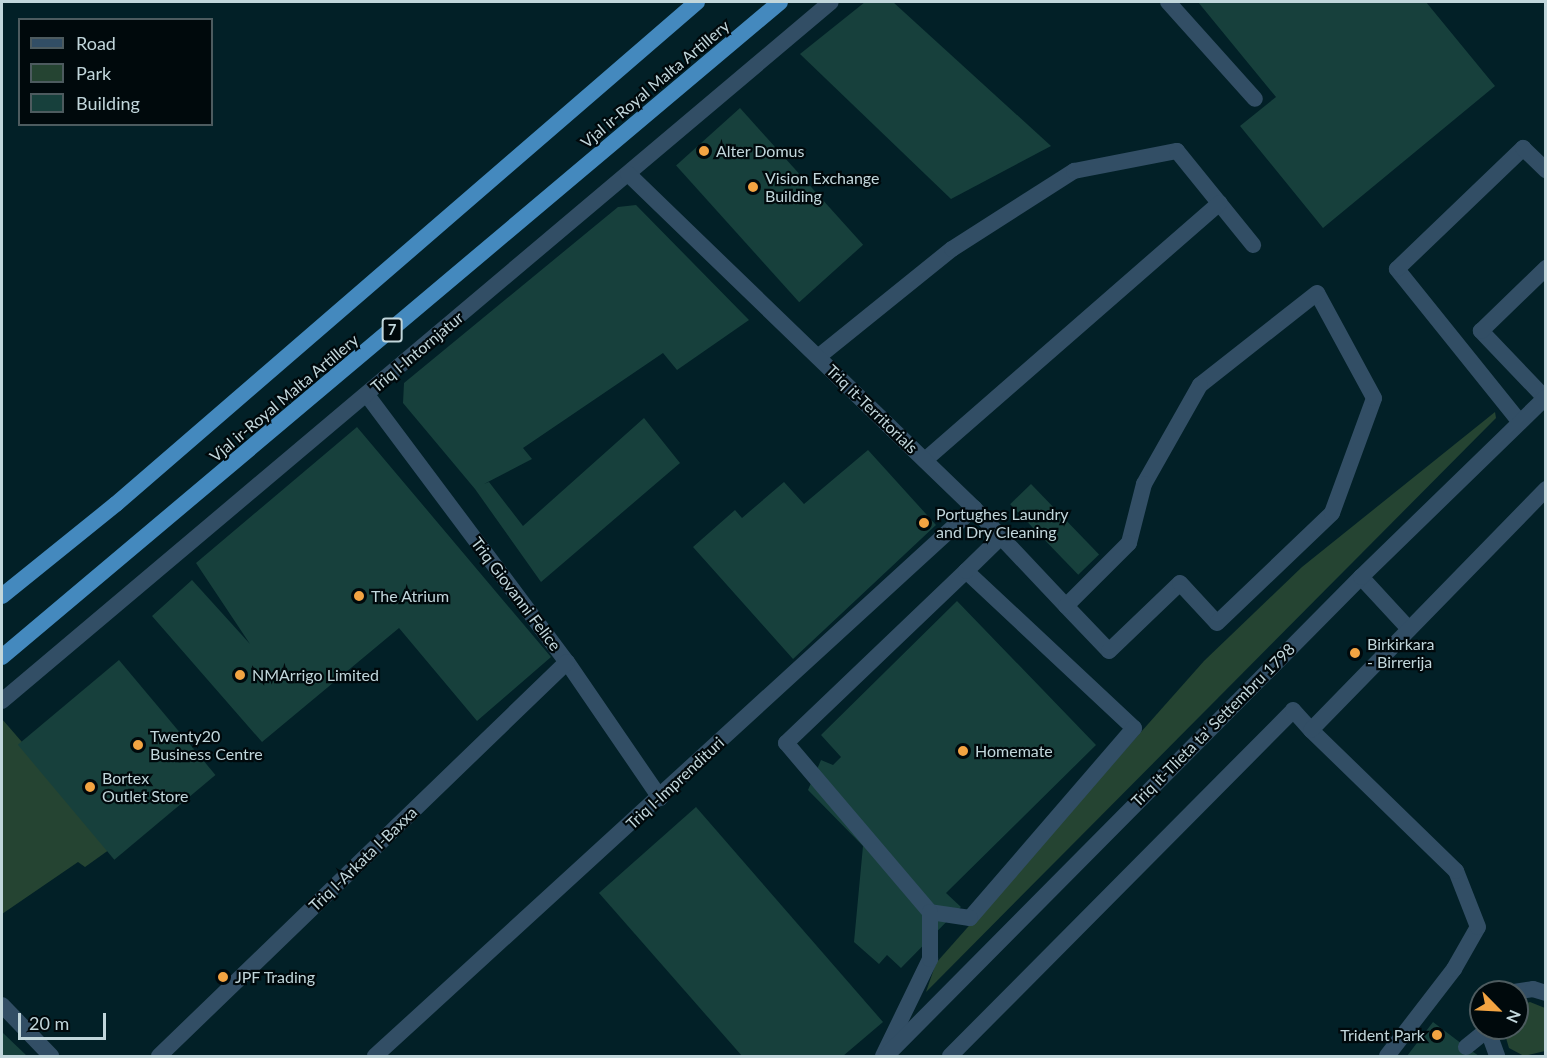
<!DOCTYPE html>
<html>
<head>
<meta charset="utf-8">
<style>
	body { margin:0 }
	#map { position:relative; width:1547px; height:1058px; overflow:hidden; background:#022027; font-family:Lato,sans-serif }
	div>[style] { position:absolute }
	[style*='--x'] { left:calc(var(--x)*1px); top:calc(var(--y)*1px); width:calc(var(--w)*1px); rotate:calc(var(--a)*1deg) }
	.green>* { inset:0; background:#254432 }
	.building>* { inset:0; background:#17403c; transform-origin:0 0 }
	.service>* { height:16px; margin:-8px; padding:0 8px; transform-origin:8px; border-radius:8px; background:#324e65 }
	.minor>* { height:16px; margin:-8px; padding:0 8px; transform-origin:8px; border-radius:8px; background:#324e65 }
	.tertiary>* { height:16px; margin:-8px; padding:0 8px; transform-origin:8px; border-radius:8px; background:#324e65 }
	.trunk>* { height:16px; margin:-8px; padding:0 8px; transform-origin:8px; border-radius:8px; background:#4489be }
	.dots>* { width:16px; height:16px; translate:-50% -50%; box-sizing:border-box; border:3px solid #00090c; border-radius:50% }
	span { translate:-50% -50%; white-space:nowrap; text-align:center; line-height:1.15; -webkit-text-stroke:4.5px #00090c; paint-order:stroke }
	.shield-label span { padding:2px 4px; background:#00090c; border:2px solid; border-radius:4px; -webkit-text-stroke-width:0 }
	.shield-label { font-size:15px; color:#c1d6db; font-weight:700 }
	.street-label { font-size:16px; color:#c1d6db }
	.poi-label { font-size:16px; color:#c1d6db }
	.left { translate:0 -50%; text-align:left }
	.right { translate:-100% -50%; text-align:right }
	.frame { position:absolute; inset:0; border:3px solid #c1d6db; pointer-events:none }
	.legend { position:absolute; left:18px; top:18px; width:195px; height:108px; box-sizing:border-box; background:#00090c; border:2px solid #4d5b5f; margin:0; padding:8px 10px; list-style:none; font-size:18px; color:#c1d6db }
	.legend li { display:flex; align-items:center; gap:12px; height:30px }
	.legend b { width:30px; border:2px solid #4d5b5f }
	.north { position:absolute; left:1469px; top:980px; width:60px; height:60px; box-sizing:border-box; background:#00090c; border:2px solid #4d5b5f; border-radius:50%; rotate:114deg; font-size:16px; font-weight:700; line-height:24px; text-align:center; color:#c1d6db }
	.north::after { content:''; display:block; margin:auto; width:21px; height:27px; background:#f3a442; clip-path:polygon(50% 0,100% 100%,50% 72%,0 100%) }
	.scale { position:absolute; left:18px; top:1013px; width:88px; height:27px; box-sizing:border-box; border:3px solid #c1d6db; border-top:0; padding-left:8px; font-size:18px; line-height:21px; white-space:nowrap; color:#c1d6db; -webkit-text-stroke:4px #00090c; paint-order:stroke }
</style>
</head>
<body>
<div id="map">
	<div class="green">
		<div style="clip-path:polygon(1495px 412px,1496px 418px,926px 992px,936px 963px,1204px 661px,1302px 567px)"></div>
		<div style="clip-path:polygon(2px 719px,113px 847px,85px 867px,78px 862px,2px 914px)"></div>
		<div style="clip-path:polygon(1530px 1002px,1545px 1008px,1545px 1051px,1524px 1056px,1509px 1048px,1503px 1028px,1517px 1028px,1517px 1006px)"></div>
	</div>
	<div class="building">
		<div style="clip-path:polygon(865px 2px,893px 2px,1051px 146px,951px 199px,800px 54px)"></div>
		<div style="clip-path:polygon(1198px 2px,1426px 2px,1495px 86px,1323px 228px,1240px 126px,1276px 97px)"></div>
		<div style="left:740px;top:108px;width:184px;height:86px;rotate:48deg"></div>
		<div style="clip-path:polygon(636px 205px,749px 320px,677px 370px,663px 353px,523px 448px,532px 459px,484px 484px,489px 482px,523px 526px,644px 418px,680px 463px,541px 582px,475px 489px,403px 403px,404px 383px,618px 207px)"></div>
		<div style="clip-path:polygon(357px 427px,551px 657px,477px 721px,399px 628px,262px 742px,152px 616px,192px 580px,250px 644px,196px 563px)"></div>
		<div style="clip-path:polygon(868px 450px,936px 525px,793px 659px,693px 547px,735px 510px,742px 518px,784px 482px,804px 504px)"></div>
		<div style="left:1031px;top:484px;width:98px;height:29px;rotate:46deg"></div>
		<div style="clip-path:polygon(957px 601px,1096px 745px,946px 893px,961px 907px,901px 968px,887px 955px,879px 964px,854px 942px,863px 846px,808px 790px,821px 760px,833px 765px,841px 757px,821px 735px)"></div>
		<div style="left:119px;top:660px;width:150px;height:132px;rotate:50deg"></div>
		<div style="clip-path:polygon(696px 807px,883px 1022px,843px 1056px,742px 1056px,599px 893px)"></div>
		<div style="clip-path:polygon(1433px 1022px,1466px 1047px,1479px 1056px,1407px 1056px)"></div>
		<div style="clip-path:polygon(2px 1032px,27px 1056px,2px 1056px)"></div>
	</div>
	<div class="service">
		<div style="--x:1168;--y:2;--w:130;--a:48.1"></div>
		<div style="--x:818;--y:357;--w:172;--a:-38.9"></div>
		<div style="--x:952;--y:249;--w:145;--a:-32.6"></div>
		<div style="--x:1074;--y:171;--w:105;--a:-11"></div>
		<div style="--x:1177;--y:151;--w:121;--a:51"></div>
		<div style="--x:1545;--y:398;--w:93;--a:-133.7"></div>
		<div style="--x:1481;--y:331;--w:91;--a:-44.1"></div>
		<div style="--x:1519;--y:421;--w:195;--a:-128.8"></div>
		<div style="--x:1397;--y:269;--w:175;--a:-43.8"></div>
		<div style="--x:1523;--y:148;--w:32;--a:44"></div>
		<div style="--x:925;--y:460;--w:391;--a:-41.1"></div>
		<div style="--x:974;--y:508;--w:40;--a:47"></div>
		<div style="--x:1001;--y:537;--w:95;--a:46.7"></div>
		<div style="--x:1066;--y:606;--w:62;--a:46.3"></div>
		<div style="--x:1109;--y:651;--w:98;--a:-43.8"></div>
		<div style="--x:1180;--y:583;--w:54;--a:47.2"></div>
		<div style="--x:1217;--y:623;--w:159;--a:-43.7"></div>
		<div style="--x:1332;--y:513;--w:122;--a:-69.9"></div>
		<div style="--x:1374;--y:398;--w:119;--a:-118.5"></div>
		<div style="--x:1317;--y:293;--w:149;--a:141.8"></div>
		<div style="--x:1200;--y:385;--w:114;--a:119.5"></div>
		<div style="--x:1144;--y:484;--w:61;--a:104.3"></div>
		<div style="--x:1129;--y:543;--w:89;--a:135"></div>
		<div style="--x:966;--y:571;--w:230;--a:43.1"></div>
		<div style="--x:1134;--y:728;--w:251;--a:130.8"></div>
		<div style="--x:970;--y:918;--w:40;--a:-171.5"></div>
		<div style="--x:930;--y:912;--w:222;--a:-130.4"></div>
		<div style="--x:786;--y:743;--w:249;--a:-43.7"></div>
		<div style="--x:966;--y:571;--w:49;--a:-44.2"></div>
		<div style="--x:1361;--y:577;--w:71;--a:47.3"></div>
		<div style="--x:1514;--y:992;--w:19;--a:-9"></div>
		<div style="--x:1533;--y:989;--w:14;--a:17"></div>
		<div style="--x:1487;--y:1028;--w:30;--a:70"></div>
		<div style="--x:1466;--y:1047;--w:27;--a:-39"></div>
		<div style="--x:883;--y:1056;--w:108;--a:-64.1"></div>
		<div style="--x:930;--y:959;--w:47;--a:-90"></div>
		<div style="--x:950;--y:1056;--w:487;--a:-45.2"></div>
		<div style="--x:1293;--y:710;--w:27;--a:48"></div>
		<div style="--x:1387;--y:1056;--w:110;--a:-52.4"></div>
		<div style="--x:1454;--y:969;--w:48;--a:-60.3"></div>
		<div style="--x:1478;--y:927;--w:60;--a:-111.4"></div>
		<div style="--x:1456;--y:871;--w:202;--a:-135.8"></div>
		<div style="--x:1311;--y:730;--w:337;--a:-45.7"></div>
	</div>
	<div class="minor">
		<div style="--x:367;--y:395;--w:334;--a:53.2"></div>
		<div style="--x:567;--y:662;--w:165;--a:55.6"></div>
		<div style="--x:2;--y:701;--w:1084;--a:-40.14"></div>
		<div style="--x:159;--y:1056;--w:567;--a:-44"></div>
		<div style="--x:375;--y:1056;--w:812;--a:-42.45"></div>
		<div style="--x:974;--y:508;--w:481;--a:-136"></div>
	</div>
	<div class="tertiary">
		<div style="--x:2;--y:1005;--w:71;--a:46.1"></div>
		<div style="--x:886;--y:1056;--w:675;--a:-45.24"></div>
		<div style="--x:1361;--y:577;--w:258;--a:-44.2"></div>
	</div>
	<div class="trunk">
		<div style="--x:2;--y:596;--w:146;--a:-38.9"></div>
		<div style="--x:116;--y:504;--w:768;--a:-40.83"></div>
		<div style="--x:2;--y:657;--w:1017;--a:-40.09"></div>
	</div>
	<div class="dots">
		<div style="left:704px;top:151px;background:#f3a442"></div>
		<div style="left:753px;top:187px;background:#f3a442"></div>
		<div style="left:924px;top:523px;background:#f3a442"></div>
		<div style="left:359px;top:596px;background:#f3a442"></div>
		<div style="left:1355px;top:653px;background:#f3a442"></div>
		<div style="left:240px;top:675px;background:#f3a442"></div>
		<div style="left:138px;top:745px;background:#f3a442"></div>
		<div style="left:963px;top:751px;background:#f3a442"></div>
		<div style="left:90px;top:787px;background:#f3a442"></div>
		<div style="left:223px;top:977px;background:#f3a442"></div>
		<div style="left:1437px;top:1035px;background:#f3a442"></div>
	</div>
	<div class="shield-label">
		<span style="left:392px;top:330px">7</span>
	</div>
	<div class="street-label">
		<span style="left:655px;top:84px;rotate:-40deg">Vjal ir-Royal Malta Artillery</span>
		<span style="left:417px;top:352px;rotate:-40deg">Triq l-Intornjatur</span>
		<span style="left:284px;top:398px;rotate:-40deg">Vjal ir-Royal Malta Artillery</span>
		<span style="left:872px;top:409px;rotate:44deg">Triq it-Territorials</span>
		<span style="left:516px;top:594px;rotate:53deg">Triq Giovanni Felice</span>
		<span style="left:1213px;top:725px;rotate:-45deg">Triq it-Tlieta ta' Settembru 1798</span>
		<span style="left:675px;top:783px;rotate:-43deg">Triq l-Imprendituri</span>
		<span style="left:363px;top:859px;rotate:-44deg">Triq l-Arkata l-Baxxa</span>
	</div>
	<div class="poi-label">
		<span class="left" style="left:716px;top:151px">Alter Domus</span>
		<span class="left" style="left:765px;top:187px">Vision Exchange<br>Building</span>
		<span class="left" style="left:936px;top:523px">Portughes Laundry<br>and Dry Cleaning</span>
		<span class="left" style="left:371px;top:596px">The Atrium</span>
		<span class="left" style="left:1367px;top:653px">Birkirkara<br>- Birrerija</span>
		<span class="left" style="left:252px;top:675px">NMArrigo Limited</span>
		<span class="left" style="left:150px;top:745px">Twenty20<br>Business Centre</span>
		<span class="left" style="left:975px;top:751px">Homemate</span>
		<span class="left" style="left:102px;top:787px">Bortex<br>Outlet Store</span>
		<span class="left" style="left:235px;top:977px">JPF Trading</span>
		<span class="right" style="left:1425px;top:1035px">Trident Park</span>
	</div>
	<div class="frame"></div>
	<ul class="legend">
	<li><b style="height:8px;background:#324e65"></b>Road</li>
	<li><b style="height:16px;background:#254432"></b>Park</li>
	<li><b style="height:16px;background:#17403c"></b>Building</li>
	</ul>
	<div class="north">N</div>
	<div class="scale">20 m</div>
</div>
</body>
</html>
